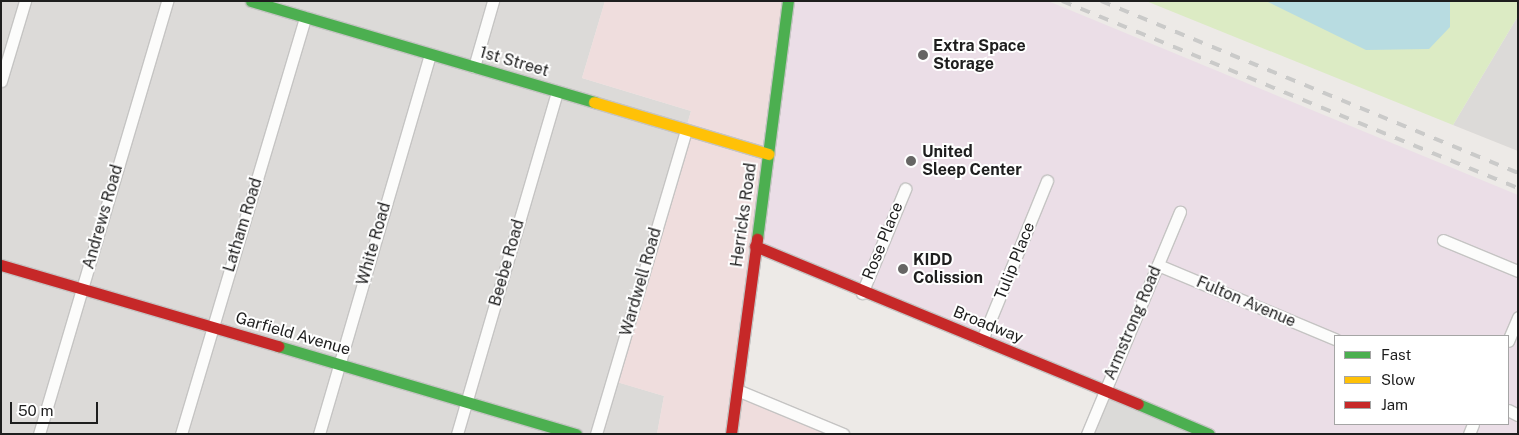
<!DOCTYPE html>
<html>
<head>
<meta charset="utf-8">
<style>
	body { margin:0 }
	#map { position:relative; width:1519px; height:435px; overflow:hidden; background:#edeae7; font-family:"Public Sans",sans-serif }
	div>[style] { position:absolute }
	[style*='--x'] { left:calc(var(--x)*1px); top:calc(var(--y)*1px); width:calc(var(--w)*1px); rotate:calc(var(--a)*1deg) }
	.residential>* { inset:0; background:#dcdad8 }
	.commercial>* { inset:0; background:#efdddd }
	.industrial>* { inset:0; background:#ebdee7 }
	.religious>* { inset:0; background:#dbdad8 }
	.grass>* { inset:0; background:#dcebc4 }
	.water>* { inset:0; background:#b8dce1 }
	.roads { filter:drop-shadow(1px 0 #c5c4c3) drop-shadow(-1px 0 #c5c4c3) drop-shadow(0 1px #c5c4c3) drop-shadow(0 -1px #c5c4c3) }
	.street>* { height:11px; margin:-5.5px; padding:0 5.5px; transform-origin:5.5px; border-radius:5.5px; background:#fcfcfb }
	.fast>* { height:11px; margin:-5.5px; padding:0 5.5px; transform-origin:5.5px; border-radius:5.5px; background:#4caf50 }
	.slow>* { height:11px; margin:-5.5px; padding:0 5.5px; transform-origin:5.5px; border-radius:5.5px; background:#ffc107 }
	.jam>* { height:11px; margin:-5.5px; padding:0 5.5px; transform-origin:5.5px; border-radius:5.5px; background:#c62828 }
	.rail>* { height:4px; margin-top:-2px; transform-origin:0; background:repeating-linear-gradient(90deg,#cacac9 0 10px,transparent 0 20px) }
	.dots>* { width:14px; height:14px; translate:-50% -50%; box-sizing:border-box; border:2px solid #fff; border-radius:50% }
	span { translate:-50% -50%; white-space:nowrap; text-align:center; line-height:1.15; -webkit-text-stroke:4px #fff; paint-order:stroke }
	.poi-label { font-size:16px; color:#1e1e1e; font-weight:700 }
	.left { translate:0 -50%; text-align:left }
	.street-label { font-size:16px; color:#1e1e1e }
	.frame { position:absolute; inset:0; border:2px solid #1e1e1e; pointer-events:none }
	.legend { position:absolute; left:1334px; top:335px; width:175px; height:90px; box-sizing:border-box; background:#fff; border:1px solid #a5a5a5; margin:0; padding:6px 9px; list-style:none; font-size:15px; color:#1e1e1e }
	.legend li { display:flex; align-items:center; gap:10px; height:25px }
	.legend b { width:25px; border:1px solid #a5a5a5 }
	.scale { position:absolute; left:10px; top:402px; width:88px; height:22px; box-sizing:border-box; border:2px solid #1e1e1e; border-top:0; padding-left:6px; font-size:15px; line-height:18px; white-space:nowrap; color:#1e1e1e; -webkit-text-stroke:4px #fff; paint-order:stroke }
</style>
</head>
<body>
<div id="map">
	<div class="residential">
		<div style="clip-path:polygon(1px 1px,605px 1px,582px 78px,691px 111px,614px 381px,664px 396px,657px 434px,1px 434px)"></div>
		<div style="clip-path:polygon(1518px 16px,1518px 151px,1453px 125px)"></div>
	</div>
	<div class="commercial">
		<div style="clip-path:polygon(605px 1px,788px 1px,737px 390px,843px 434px,657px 434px,664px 396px,613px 381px,691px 111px,582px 78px)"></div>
	</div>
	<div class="industrial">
		<div style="clip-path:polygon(evenodd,788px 1px,1048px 1px,1518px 195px,1518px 434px,1209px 434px,756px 246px,788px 1px,1335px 336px,1508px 336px,1508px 424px,1335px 424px,1335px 336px)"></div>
	</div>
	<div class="religious">
		<div style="clip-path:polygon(1105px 391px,1209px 434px,1087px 434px)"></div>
	</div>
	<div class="grass">
		<div style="clip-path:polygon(1146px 1px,1518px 1px,1518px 16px,1453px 125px)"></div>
	</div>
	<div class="water">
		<div style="clip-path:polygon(1266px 1px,1450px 1px,1450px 27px,1429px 49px,1366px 50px)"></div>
	</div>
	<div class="roads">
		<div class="street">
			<div style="--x:474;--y:67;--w:69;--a:-73.9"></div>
			<div style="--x:1;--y:81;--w:84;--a:-73.3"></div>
			<div style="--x:1443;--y:240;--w:81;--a:22.5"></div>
			<div style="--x:1158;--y:265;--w:192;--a:22.7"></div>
			<div style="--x:862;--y:293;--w:113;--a:-67.5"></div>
			<div style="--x:982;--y:340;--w:172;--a:-67.8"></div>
			<div style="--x:1508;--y:341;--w:26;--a:-67"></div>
			<div style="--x:737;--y:390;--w:115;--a:22.5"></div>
			<div style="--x:1508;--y:410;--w:11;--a:27"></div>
			<div style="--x:39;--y:434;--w:452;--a:-73.5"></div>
			<div style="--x:181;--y:434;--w:435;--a:-73.4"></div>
			<div style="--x:319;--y:434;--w:396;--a:-73.7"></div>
			<div style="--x:457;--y:434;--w:356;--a:-73.7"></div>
			<div style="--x:596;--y:434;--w:317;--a:-73.5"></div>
			<div style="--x:1087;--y:434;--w:241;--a:-67.3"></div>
			<div style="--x:1469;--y:434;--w:11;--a:-68"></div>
		</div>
		<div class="fast">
			<div style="--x:251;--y:1;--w:358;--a:16.4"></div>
			<div style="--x:757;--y:239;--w:240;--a:-82.6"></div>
			<div style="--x:278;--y:346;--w:311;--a:16.5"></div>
			<div style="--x:1138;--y:404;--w:77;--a:22.9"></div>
		</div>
		<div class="slow">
			<div style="--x:594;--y:102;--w:182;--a:16.6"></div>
		</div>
		<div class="jam">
			<div style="--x:755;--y:246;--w:414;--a:22.4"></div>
			<div style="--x:1;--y:265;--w:289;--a:16.3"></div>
			<div style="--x:731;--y:434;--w:197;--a:-82.4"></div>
		</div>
	</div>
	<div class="rail">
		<div style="--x:1062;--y:1;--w:493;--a:22.3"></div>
		<div style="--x:1101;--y:1;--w:451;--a:22.4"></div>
	</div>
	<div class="dots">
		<div style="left:923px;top:55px;background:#666564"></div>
		<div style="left:911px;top:161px;background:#666564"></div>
		<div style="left:903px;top:269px;background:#666564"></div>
	</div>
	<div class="poi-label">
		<span class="left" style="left:933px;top:55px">Extra Space<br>Storage</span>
		<span class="left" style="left:922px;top:161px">United<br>Sleep Center</span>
		<span class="left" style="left:913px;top:269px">KIDD<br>Colission</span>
	</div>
	<div class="street-label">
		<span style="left:514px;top:62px;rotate:16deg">1st Street</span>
		<span style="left:744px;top:215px;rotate:-82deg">Herricks Road</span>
		<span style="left:103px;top:217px;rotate:-74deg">Andrews Road</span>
		<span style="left:243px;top:225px;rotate:-73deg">Latham Road</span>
		<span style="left:883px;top:241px;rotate:-68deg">Rose Place</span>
		<span style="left:374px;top:244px;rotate:-74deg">White Road</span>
		<span style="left:1015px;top:261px;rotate:-68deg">Tulip Place</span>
		<span style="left:507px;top:263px;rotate:-74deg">Beebe Road</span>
		<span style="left:641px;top:282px;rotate:-74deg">Wardwell Road</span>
		<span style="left:1246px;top:302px;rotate:23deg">Fulton Avenue</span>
		<span style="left:1133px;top:323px;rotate:-67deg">Armstrong Road</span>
		<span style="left:988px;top:325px;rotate:22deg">Broadway</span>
		<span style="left:293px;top:334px;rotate:16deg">Garfield Avenue</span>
	</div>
	<div class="frame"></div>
	<ul class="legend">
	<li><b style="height:6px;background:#4caf50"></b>Fast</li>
	<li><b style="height:6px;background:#ffc107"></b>Slow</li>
	<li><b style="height:6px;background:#c62828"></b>Jam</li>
	</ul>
	<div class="scale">50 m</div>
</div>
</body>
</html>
